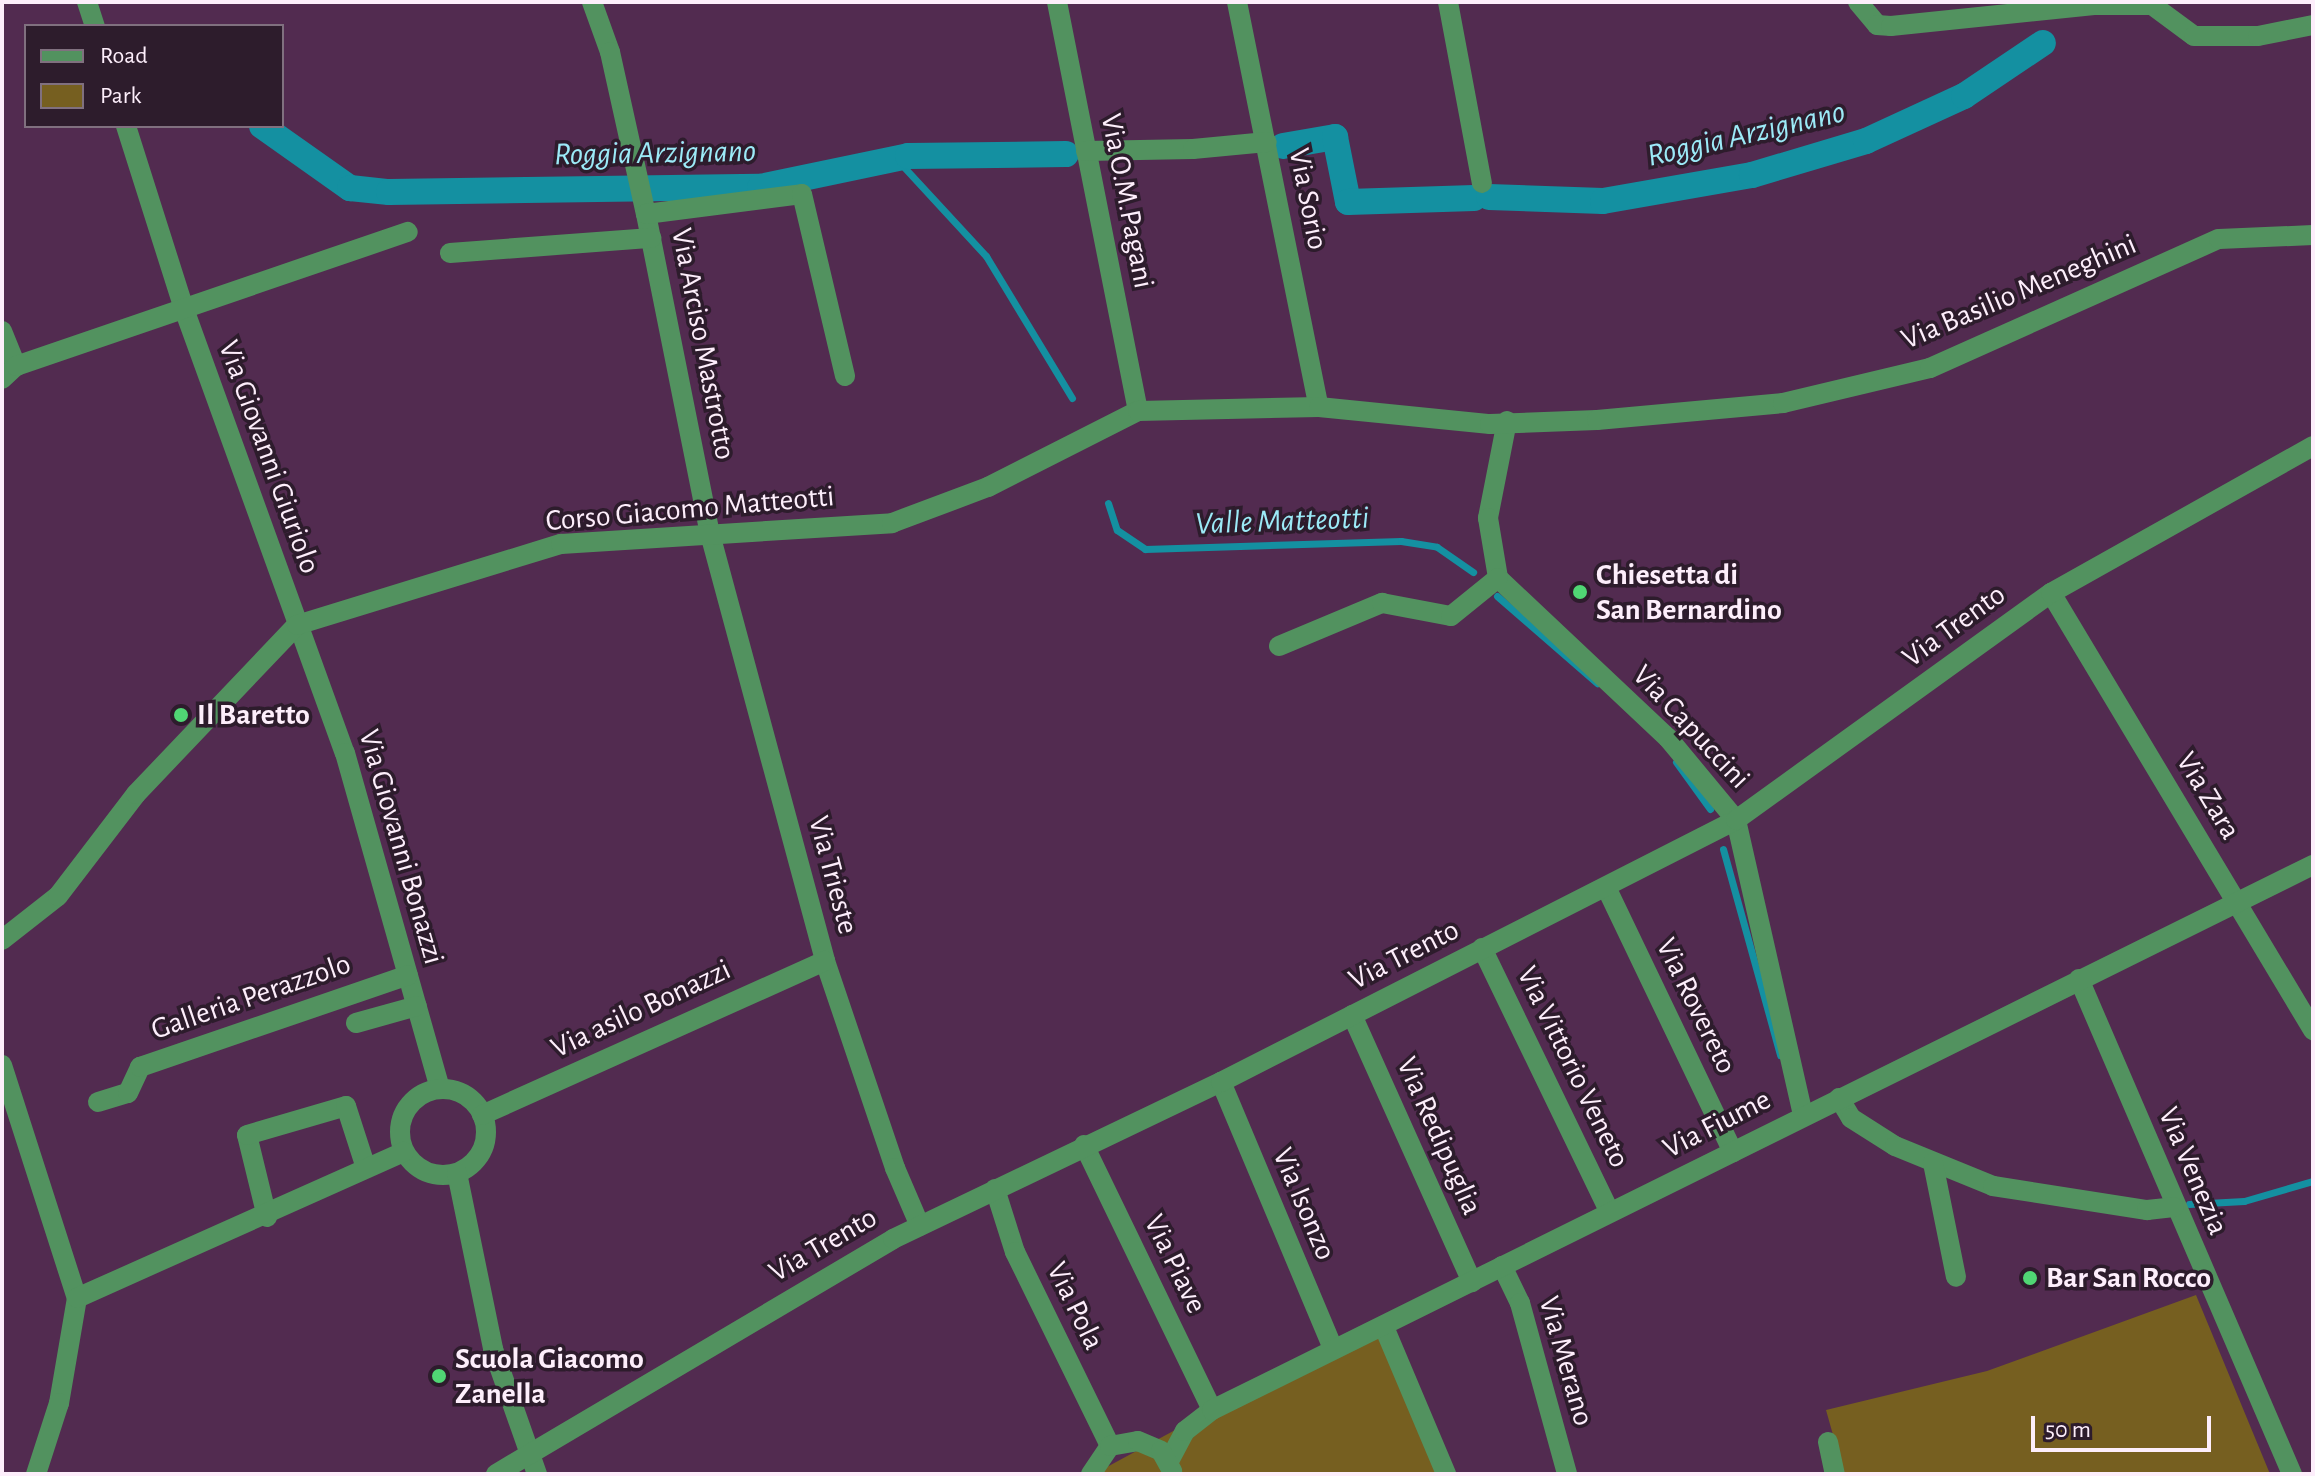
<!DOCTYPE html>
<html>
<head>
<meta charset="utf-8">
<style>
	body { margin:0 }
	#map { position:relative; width:2315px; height:1476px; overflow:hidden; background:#522b50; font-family:"Alegreya Sans",sans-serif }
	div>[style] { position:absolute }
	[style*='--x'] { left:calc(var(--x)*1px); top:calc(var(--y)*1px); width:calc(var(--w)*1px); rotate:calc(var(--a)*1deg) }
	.green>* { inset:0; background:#765f20 }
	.stream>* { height:7px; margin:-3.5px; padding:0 3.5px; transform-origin:3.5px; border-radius:3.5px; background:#1490a1 }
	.canal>* { height:26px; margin:-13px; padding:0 13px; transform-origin:13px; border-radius:13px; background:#1490a1 }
	.minor>* { height:20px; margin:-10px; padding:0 10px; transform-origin:10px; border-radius:10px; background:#52925f }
	.minor>.ring { margin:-10px; padding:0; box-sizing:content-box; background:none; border:20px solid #52925f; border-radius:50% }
	.dots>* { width:22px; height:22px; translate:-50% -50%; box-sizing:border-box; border:4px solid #2d1c2c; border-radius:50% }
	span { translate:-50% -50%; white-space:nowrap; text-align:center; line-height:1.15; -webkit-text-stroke:7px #2d1c2c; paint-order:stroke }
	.street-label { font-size:30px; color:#fdeefb }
	.poi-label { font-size:30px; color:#fdeefb; font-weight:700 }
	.left { translate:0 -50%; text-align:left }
	.water-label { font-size:32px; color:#9ceaf7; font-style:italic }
	.frame { position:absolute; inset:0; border:4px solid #fdeefb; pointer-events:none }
	.legend { position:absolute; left:24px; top:24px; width:260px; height:104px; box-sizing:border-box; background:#2d1c2c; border:2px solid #80707f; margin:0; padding:10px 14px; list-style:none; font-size:24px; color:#fdeefb }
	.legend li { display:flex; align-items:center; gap:16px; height:40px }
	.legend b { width:40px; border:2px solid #80707f }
	.scale { position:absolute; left:2031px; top:1416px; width:180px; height:36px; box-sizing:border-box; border:4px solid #fdeefb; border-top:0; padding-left:10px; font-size:24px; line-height:28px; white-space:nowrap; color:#fdeefb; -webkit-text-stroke:6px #2d1c2c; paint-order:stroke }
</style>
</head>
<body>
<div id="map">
	<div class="green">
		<div style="clip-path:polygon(2196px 1295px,2270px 1474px,1844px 1474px,1826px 1410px,1987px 1371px)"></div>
		<div style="clip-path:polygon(1384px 1327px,1446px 1474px,1094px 1474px,1212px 1410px)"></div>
	</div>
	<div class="stream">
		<div style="--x:902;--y:165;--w:124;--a:47.3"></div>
		<div style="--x:986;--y:256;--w:166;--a:58.8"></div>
		<div style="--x:1108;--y:503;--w:28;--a:72"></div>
		<div style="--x:1117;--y:530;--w:34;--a:34"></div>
		<div style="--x:1145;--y:549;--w:256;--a:-1.8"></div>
		<div style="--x:1401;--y:541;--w:36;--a:9"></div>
		<div style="--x:1437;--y:547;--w:44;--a:34.8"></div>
		<div style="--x:1497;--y:596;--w:133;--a:41"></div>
		<div style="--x:1676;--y:762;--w:58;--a:54.1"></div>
		<div style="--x:1723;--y:849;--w:214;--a:74.5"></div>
		<div style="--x:2189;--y:1204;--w:55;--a:-3.1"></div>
		<div style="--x:2244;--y:1201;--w:72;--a:-16.2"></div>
	</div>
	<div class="canal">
		<div style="--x:262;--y:126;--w:108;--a:35.2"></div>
		<div style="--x:350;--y:188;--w:39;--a:6"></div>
		<div style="--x:389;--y:192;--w:371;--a:-0.8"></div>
		<div style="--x:760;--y:187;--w:151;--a:-11.8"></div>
		<div style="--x:908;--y:156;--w:158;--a:-0.7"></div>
		<div style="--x:1283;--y:146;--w:53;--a:-9.8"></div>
		<div style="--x:1335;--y:137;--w:66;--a:78.7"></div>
		<div style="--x:1348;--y:202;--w:126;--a:-1.8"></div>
		<div style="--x:1489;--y:197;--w:114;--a:2"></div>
		<div style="--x:1603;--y:201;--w:151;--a:-9.9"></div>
		<div style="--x:1752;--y:175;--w:119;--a:-16.6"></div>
		<div style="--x:1866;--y:141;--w:108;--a:-24.7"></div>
		<div style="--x:1964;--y:96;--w:95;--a:-33.9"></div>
	</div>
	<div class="minor">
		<div style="--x:87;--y:2;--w:25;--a:72"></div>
		<div style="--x:592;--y:2;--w:53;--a:70.2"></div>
		<div style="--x:610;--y:52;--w:166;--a:77.5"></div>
		<div style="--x:646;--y:214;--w:326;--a:78.7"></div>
		<div style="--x:710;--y:534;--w:442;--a:74.9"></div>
		<div style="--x:825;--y:961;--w:219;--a:71.3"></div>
		<div style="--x:895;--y:1168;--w:63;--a:66.7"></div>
		<div style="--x:1057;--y:2;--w:417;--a:78.8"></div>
		<div style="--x:1237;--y:2;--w:413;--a:78.6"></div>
		<div style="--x:1448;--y:2;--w:184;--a:79.4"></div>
		<div style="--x:1858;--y:2;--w:30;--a:50"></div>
		<div style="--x:1877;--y:25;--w:14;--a:4"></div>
		<div style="--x:1891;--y:26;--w:204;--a:-5.9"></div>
		<div style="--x:2094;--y:5;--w:58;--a:0"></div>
		<div style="--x:2152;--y:5;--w:52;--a:36.4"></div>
		<div style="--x:2194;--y:36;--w:64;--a:0"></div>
		<div style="--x:2258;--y:36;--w:56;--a:-11.3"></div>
		<div style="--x:126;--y:126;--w:192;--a:72.4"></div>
		<div style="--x:184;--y:309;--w:472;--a:70.1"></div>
		<div style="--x:345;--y:753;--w:349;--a:74.2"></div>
		<div style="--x:1086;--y:151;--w:107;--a:-1.1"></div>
		<div style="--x:1193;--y:149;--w:74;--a:-5.4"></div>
		<div style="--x:646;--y:214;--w:157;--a:-7.3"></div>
		<div style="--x:802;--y:194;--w:187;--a:76.7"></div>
		<div style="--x:450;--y:253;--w:202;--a:-4.3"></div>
		<div style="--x:2;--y:331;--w:38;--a:68"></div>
		<div style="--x:2;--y:379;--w:19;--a:-43"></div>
		<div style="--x:16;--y:366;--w:414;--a:-18.9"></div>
		<div style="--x:1507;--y:421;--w:99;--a:101.1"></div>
		<div style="--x:1488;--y:518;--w:61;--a:80.5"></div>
		<div style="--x:1498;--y:578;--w:233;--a:43.3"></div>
		<div style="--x:1668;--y:738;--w:107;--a:50.3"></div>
		<div style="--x:1736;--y:820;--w:302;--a:77.2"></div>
		<div style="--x:2051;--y:593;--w:510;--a:59.06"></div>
		<div style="--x:1279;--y:646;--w:112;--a:-22.7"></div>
		<div style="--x:1382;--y:603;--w:70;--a:10.7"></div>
		<div style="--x:1451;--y:616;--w:60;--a:-39"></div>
		<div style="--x:1606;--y:887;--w:294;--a:64.4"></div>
		<div style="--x:2;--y:940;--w:71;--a:-38.2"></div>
		<div style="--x:58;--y:896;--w:128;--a:-52.6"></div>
		<div style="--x:136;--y:794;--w:233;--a:-46.4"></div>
		<div style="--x:297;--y:625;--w:276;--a:-17.1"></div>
		<div style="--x:561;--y:544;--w:332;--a:-3.6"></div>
		<div style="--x:892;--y:523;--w:103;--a:-20.6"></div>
		<div style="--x:988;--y:487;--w:168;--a:-26.9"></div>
		<div style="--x:1138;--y:411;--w:181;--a:-1.3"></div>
		<div style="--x:1319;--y:407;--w:172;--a:5.7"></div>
		<div style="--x:1490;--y:424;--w:107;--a:-2.1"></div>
		<div style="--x:1597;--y:420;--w:187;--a:-5.2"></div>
		<div style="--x:1783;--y:403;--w:151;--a:-13.4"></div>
		<div style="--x:1930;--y:368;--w:316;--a:-24.1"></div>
		<div style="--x:2219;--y:239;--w:94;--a:-2.4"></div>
		<div style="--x:1482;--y:948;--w:292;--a:64.2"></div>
		<div style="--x:2079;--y:979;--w:539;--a:66.72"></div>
		<div style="--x:1352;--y:1015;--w:293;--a:65.8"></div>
		<div style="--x:356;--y:1023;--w:63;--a:-15.6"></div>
		<div style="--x:2;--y:1065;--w:245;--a:72.2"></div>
		<div style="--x:77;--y:1298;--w:107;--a:99.7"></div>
		<div style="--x:59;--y:1403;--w:75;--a:107.9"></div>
		<div style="--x:1221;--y:1082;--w:290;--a:67.2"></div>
		<div class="ring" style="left:400px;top:1089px;width:66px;height:66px"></div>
		<div style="--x:1839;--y:1098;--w:23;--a:59"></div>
		<div style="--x:1851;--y:1118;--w:52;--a:32.5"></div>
		<div style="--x:1895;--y:1146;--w:106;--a:22.2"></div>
		<div style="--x:1993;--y:1186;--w:156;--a:8.9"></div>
		<div style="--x:2147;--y:1210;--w:27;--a:-6"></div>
		<div style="--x:98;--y:1102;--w:31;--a:-17"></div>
		<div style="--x:128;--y:1093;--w:29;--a:-65"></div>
		<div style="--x:140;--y:1067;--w:283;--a:-18.9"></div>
		<div style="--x:482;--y:1115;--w:376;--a:-24.2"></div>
		<div style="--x:1084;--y:1145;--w:294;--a:64.2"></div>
		<div style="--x:1933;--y:1163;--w:116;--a:78.6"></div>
		<div style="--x:457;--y:1173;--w:180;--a:78.4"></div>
		<div style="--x:493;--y:1349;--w:133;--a:70.6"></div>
		<div style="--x:995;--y:1189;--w:66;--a:72.4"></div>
		<div style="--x:1015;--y:1252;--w:216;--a:63.9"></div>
		<div style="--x:267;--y:1217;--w:84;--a:-103.7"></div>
		<div style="--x:247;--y:1135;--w:103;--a:-16.3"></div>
		<div style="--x:346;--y:1106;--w:65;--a:72.1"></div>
		<div style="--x:1502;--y:1266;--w:41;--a:64.1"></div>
		<div style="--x:1520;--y:1303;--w:177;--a:74.6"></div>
		<div style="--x:77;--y:1298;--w:358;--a:-24.1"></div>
		<div style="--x:1384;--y:1327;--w:160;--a:67.1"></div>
		<div style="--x:1828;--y:1442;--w:33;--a:78"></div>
		<div style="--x:1169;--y:1461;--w:34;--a:-62"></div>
		<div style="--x:1185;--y:1431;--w:34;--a:-38"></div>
		<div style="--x:1212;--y:1410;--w:1229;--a:-26.34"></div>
		<div style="--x:496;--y:1474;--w:461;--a:-30.6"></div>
		<div style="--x:893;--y:1239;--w:364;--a:-25.6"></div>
		<div style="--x:1221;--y:1082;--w:578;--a:-26.96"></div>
		<div style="--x:1736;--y:820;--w:388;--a:-35.8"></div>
		<div style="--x:2051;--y:593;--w:300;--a:-29.3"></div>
		<div style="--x:1091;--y:1474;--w:34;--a:-56"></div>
		<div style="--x:1110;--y:1446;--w:28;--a:-10"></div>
		<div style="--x:1138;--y:1441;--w:25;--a:23"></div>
		<div style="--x:1161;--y:1451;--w:23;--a:61"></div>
	</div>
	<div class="dots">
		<div style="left:1580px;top:592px;background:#50d674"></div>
		<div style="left:181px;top:715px;background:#50d674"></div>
		<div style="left:2030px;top:1278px;background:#50d674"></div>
		<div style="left:439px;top:1376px;background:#50d674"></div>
	</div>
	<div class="street-label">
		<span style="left:1308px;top:199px;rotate:79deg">Via Sorio</span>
		<span style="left:1127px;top:201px;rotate:79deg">Via O.M.Pagani</span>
		<span style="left:2019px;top:292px;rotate:-23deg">Via Basilio Meneghini</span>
		<span style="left:703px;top:344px;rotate:79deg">Via Arciso Mastrotto</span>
		<span style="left:269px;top:457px;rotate:70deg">Via Giovanni Giuriolo</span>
		<span style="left:690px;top:509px;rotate:-5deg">Corso Giacomo Matteotti</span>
		<span style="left:1954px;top:626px;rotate:-36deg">Via Trento</span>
		<span style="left:1691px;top:727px;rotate:47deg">Via Capuccini</span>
		<span style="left:2208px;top:796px;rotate:59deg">Via Zara</span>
		<span style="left:401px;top:847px;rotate:74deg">Via Giovanni Bonazzi</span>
		<span style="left:833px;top:875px;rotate:75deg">Via Trieste</span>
		<span style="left:1404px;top:955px;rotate:-27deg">Via Trento</span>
		<span style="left:251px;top:997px;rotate:-19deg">Galleria Perazzolo</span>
		<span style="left:1696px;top:1006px;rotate:64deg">Via Rovereto</span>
		<span style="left:641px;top:1009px;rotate:-25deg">Via asilo Bonazzi</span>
		<span style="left:1573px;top:1067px;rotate:64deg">Via Vittorio Veneto</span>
		<span style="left:1717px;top:1124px;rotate:-27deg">Via Fiume</span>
		<span style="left:1439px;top:1136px;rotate:66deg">Via Redipuglia</span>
		<span style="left:2193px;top:1171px;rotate:67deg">Via Venezia</span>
		<span style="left:1304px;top:1204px;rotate:67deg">Via Isonzo</span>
		<span style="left:823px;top:1245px;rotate:-30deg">Via Trento</span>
		<span style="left:1175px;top:1264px;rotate:64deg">Via Piave</span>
		<span style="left:1075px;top:1306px;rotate:64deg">Via Pola</span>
		<span style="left:1566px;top:1361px;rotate:74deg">Via Merano</span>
	</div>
	<div class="poi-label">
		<span class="left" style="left:1596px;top:592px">Chiesetta di<br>San Bernardino</span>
		<span class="left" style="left:197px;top:715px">Il Baretto</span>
		<span class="left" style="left:2046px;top:1278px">Bar San Rocco</span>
		<span class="left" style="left:455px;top:1376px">Scuola Giacomo<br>Zanella</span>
	</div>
	<div class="water-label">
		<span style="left:1746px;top:134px;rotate:-13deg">Roggia Arzignano</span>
		<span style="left:655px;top:153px;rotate:-1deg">Roggia Arzignano</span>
		<span style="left:1282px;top:521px;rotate:-2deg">Valle Matteotti</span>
	</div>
	<div class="frame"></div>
	<ul class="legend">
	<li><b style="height:10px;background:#52925f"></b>Road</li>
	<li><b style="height:22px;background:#765f20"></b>Park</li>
	</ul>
	<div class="scale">50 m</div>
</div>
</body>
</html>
